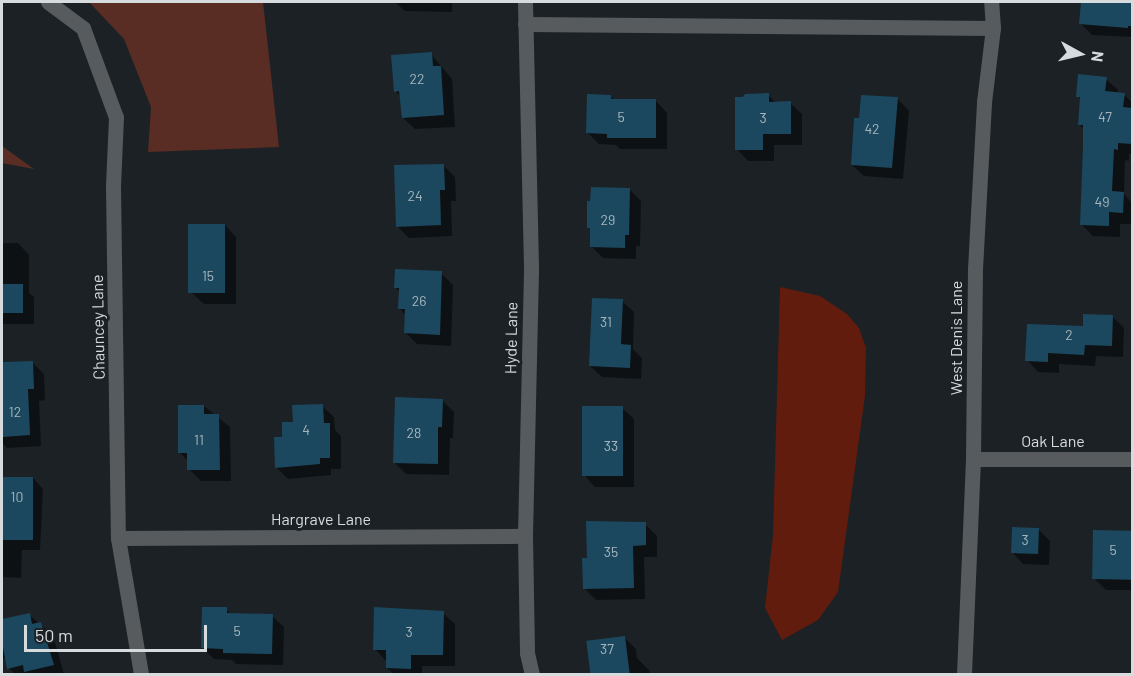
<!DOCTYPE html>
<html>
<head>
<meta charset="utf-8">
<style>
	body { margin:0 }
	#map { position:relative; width:1134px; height:676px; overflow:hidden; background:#1b2125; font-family:Barlow,sans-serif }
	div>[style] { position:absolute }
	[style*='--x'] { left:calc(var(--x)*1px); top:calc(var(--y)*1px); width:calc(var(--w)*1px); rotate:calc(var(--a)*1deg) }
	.green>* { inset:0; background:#592d24 }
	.water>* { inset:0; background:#611c0e }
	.shadow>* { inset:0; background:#0007 }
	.building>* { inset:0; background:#1b485e; transform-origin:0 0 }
	.minor>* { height:15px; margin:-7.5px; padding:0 7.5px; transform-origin:7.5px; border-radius:7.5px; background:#585b5d }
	span { translate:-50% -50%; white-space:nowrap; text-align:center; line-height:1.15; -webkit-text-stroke:6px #1b2125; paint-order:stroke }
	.number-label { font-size:14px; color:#a7b6bd }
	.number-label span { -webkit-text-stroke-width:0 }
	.street-label { font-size:16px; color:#d6dbdd }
	.frame { position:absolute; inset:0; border:3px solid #d6dbdd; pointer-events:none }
	.north { position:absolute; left:1050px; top:24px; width:60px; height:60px; -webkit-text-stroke:4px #1b2125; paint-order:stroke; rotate:98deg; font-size:16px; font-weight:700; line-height:24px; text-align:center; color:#d6dbdd }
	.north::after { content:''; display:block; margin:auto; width:21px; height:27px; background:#d6dbdd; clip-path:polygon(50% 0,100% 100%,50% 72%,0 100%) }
	.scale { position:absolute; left:24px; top:625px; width:183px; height:27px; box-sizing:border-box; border:3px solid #d6dbdd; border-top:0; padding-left:8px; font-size:18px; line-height:21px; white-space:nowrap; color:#d6dbdd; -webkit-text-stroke:4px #1b2125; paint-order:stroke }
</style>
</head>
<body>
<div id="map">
	<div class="green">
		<div style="clip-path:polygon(89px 2px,263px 2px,279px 147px,148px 152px,151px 107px,124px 39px)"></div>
		<div style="clip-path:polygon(2px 146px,34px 169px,2px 163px)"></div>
	</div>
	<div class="water">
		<div style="clip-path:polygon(780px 287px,820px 296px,847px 314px,859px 328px,866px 348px,865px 396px,838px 592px,818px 620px,782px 640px,765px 608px,773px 535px)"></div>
	</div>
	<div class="shadow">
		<div style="clip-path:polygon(395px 2px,452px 2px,452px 12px,405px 11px)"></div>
		<div style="clip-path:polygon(1082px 2px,1132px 2px,1132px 37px,1092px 35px,1081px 24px)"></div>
		<div style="clip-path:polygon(431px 54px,452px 79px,455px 127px,415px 129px,403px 118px,401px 97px,395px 91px)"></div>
		<div style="clip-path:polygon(1106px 79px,1118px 90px,1117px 94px,1124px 94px,1132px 103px,1132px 154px,1129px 154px,1129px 161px,1125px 160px,1124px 194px,1132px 203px,1132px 224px,1120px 224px,1120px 237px,1093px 236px,1081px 224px,1084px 129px,1079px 124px,1081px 100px,1078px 96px)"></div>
		<div style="clip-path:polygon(768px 95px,776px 103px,790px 103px,802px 114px,802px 145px,774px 145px,774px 161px,748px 161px,737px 149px)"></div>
		<div style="clip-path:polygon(610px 96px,614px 100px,656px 101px,667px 113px,667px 149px,620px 149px,616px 145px,599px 144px,588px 133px)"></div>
		<div style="clip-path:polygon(898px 99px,909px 111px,903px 179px,864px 176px,852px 165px,861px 120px)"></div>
		<div style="clip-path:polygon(443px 165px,455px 177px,456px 201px,451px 201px,452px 236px,409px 238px,397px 226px)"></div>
		<div style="clip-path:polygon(629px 189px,641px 201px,640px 246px,636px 246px,636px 259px,603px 258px,591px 246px,591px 230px,588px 227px)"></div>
		<div style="clip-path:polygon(225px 225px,236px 237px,236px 304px,204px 304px,192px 293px)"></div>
		<div style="clip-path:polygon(2px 243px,18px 243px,29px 255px,29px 293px,34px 297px,34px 324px,2px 324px)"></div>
		<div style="clip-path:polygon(441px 273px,453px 285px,451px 346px,417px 344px,405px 332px,406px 315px,399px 308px,400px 292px,395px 287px)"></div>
		<div style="clip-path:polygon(622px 301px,634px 312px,633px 349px,642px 358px,641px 379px,602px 377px,590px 366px)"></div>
		<div style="clip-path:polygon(1112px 316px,1124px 328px,1123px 357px,1096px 356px,1095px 366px,1059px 364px,1059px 373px,1038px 372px,1027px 360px,1085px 328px)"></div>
		<div style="clip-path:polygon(32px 362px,44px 374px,45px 400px,39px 401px,41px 446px,7px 448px,2px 443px,2px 364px)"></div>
		<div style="clip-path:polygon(442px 400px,454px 412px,453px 438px,450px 438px,449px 475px,406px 474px,394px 462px)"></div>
		<div style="clip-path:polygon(204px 406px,230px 427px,231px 481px,201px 481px,189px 469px,189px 462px,180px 453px)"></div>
		<div style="clip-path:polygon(322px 406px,334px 417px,335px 430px,341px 436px,341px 469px,331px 469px,331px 475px,288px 479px,276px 467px,284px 439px,294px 424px)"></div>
		<div style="clip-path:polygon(622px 408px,634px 419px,634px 487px,595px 487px,584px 475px)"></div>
		<div style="clip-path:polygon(2px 478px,33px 478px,43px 489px,40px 550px,22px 550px,21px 578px,2px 577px)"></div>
		<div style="clip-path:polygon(645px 524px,657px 536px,657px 557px,644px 557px,645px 599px,596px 600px,584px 588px,588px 559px)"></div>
		<div style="clip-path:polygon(1039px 530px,1050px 541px,1049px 565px,1023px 564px,1012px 552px)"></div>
		<div style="clip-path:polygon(1095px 532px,1132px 533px,1132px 590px,1106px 590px,1094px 578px)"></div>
		<div style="clip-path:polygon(226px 609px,232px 615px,272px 616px,284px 627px,283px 665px,236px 664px,232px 660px,214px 659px,203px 648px)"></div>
		<div style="clip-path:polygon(443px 613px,455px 624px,455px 666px,422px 666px,422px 674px,394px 674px,387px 668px,387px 662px,375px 649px)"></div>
		<div style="clip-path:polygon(29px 615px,53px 635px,64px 674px,15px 674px,9px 668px,7px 658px,2px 659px,2px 621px)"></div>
		<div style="clip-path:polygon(624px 637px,636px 649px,637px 658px,649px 670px,650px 674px,592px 674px)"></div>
	</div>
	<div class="building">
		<div style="clip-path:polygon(1081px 2px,1132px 2px,1132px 26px,1128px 26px,1128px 28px,1079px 24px)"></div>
		<div style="clip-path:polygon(432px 52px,433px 66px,441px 66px,444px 115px,402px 118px,399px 91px,394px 92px,391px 55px)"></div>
		<div style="clip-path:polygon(1078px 74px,1107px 77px,1105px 91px,1125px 93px,1123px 107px,1132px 108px,1132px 144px,1118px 143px,1118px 150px,1114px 149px,1112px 191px,1124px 192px,1123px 213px,1109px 212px,1109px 226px,1080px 225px,1083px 146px,1083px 125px,1078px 125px,1080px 97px,1076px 97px)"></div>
		<div style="clip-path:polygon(769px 93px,769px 102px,791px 101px,791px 134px,763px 134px,763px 150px,735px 150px,735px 97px,743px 97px,745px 94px)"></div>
		<div style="clip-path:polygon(587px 94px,611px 95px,611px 99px,656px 99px,656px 138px,607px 138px,607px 134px,586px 133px)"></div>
		<div style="clip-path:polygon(861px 95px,898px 97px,892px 168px,851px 165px,854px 118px,859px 118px)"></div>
		<div style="clip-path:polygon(444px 164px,445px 190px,440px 190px,441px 225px,396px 227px,394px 165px)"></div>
		<div style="clip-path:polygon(591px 187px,630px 188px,629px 235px,625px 235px,625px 248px,590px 247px,590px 228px,587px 228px,587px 201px,590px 201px)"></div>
		<div style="left:188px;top:224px;width:37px;height:69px"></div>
		<div style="clip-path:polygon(395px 269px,442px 271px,440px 335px,404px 333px,405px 309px,398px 309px,399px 288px,394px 288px)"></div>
		<div style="left:2px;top:284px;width:21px;height:29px"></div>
		<div style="clip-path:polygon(592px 298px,623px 299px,621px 344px,631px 345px,630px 368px,589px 366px)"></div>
		<div style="clip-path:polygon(1083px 314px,1113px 315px,1112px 346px,1085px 345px,1084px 355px,1048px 353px,1048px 362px,1025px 361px,1027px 324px,1083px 326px)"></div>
		<div style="clip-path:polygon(33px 361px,34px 389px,28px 389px,30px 435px,2px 437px,2px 362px)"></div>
		<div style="clip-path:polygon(395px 397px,443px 399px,442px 427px,438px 427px,438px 464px,393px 463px)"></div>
		<div style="clip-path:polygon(323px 404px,324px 423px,330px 423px,330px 458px,320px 458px,320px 464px,275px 468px,274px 437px,282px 437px,282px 422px,293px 422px,292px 405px)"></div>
		<div style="clip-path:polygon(178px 405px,204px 405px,204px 414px,219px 414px,220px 470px,187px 470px,187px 453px,178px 453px)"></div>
		<div style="left:582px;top:406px;width:41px;height:70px"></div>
		<div style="left:2px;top:477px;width:31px;height:63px"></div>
		<div style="clip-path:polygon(586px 521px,646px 522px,646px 545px,633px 546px,634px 588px,583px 589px,582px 558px,587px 558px)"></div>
		<div style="left:1012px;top:527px;width:27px;height:26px;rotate:2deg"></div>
		<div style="left:1093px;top:530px;width:39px;height:49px;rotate:1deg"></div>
		<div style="clip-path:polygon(202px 607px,227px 607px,227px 613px,273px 614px,272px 654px,223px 653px,223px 649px,201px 648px)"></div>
		<div style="clip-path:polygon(374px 607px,444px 611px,443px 655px,411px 655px,411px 669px,386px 668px,386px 650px,373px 650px)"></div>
		<div style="clip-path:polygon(30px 613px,32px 624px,41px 622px,54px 665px,24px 672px,23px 665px,7px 669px,2px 642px,2px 619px)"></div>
		<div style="left:625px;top:636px;width:39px;height:39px;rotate:83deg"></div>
	</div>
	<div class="minor">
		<div style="--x:48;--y:2;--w:44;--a:36.6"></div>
		<div style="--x:83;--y:28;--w:95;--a:69.7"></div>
		<div style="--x:116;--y:117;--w:69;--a:92.5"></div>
		<div style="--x:113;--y:186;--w:352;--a:89.2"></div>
		<div style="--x:118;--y:538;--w:138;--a:80.4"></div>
		<div style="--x:525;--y:2;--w:269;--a:88.7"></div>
		<div style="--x:531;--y:271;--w:265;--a:91.3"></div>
		<div style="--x:525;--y:536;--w:117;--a:89"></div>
		<div style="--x:527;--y:653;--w:22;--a:77"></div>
		<div style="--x:525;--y:24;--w:468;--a:0.5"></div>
		<div style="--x:973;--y:459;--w:159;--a:0"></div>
		<div style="--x:118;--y:538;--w:407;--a:-0.3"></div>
		<div style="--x:964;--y:674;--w:215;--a:-87.6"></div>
		<div style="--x:973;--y:459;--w:190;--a:-89.4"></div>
		<div style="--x:975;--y:269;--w:167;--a:-86.9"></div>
		<div style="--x:984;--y:102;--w:75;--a:-83.1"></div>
		<div style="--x:993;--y:28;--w:26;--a:-94"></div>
	</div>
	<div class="number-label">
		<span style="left:417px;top:79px">22</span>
		<span style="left:621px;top:117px">5</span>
		<span style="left:1105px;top:117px">47</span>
		<span style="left:763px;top:118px">3</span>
		<span style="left:872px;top:129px">42</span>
		<span style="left:415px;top:196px">24</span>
		<span style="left:1102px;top:202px">49</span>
		<span style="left:608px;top:220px">29</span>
		<span style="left:208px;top:276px">15</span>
		<span style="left:419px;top:301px">26</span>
		<span style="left:606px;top:322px">31</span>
		<span style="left:1069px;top:335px">2</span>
		<span style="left:15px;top:412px">12</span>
		<span style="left:306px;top:430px">4</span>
		<span style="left:414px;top:433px">28</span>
		<span style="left:199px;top:440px">11</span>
		<span style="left:611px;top:446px">33</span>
		<span style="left:17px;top:497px">10</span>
		<span style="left:1025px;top:540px">3</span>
		<span style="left:1113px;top:550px">5</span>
		<span style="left:611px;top:552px">35</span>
		<span style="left:237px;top:631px">5</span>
		<span style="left:409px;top:632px">3</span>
		<span style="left:607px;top:649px">37</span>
	</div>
	<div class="street-label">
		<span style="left:98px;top:327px;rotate:-91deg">Chauncey Lane</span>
		<span style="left:511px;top:338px;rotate:-89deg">Hyde Lane</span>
		<span style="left:956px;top:338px;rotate:-90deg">West Denis Lane</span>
		<span style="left:1053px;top:441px">Oak Lane</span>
		<span style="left:321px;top:519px">Hargrave Lane</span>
	</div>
	<div class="frame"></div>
	<div class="north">N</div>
	<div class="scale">50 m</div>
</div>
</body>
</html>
